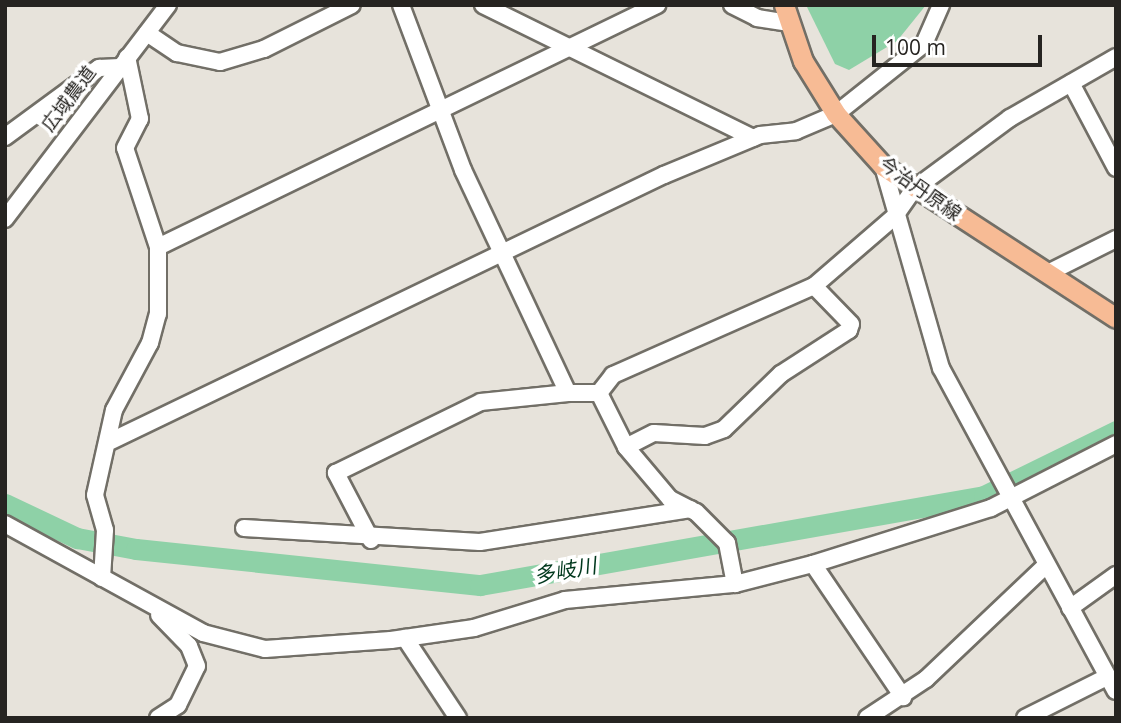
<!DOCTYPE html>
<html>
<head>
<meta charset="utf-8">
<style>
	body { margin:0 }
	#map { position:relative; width:1121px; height:723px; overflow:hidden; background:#e7e3db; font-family:"Open Sans","Noto Sans JP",sans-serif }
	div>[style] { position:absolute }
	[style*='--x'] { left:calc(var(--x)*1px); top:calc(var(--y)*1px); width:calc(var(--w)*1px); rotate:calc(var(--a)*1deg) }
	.water>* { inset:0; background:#8ed1a7 }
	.river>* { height:21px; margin:-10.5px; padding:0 10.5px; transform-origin:10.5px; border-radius:10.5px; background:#8ed1a7 }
	.roads { filter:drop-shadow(2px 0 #726f67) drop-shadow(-2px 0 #726f67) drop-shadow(0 2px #726f67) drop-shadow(0 -2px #726f67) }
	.minor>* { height:16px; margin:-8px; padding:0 8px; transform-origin:8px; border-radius:8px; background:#fff }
	.major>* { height:19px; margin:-9.5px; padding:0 9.5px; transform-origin:9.5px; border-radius:9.5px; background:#f7bb95 }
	span { translate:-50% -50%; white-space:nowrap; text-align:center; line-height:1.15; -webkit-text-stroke:7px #fff; paint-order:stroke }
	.street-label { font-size:19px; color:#262421 }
	.water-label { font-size:21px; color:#00381d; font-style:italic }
	.frame { position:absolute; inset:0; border:7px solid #262421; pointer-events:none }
	.scale { position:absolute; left:872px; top:35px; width:170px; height:32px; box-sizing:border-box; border:4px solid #262421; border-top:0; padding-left:9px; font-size:21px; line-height:24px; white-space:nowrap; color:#262421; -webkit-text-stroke:5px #fff; paint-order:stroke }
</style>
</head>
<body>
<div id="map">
	<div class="water">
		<div style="clip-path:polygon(806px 5px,926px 5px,897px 41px,849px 70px,835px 64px)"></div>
	</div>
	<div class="river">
		<div style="--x:5;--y:504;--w:80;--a:25.3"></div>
		<div style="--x:77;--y:538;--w:60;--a:10.6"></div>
		<div style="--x:136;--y:549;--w:346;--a:6"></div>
		<div style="--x:480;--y:585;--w:512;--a:-10.01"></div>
		<div style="--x:984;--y:496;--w:147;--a:-26.2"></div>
	</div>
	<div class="roads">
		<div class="minor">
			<div style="--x:401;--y:5;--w:176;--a:69.4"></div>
			<div style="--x:463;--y:170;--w:246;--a:64.8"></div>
			<div style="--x:568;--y:393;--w:31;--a:0"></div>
			<div style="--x:483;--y:5;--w:301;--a:26.2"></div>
			<div style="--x:732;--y:5;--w:28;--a:27"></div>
			<div style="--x:757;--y:18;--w:33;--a:9"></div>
			<div style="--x:147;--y:33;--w:36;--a:34"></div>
			<div style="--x:177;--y:53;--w:44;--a:11.8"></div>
			<div style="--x:220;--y:62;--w:46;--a:-16.5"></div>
			<div style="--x:264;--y:49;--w:98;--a:-26.6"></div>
			<div style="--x:1071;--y:83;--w:96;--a:62.1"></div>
			<div style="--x:5;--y:137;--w:117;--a:-36.3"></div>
			<div style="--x:99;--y:68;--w:21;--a:-3"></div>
			<div style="--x:883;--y:166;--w:210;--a:74"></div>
			<div style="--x:941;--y:368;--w:367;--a:61.6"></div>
			<div style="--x:5;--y:219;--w:269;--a:-52.7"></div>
			<div style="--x:158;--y:247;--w:555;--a:-25.87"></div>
			<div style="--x:1050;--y:272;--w:74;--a:-26.6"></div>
			<div style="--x:599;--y:393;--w:23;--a:-52"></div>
			<div style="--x:613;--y:375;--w:220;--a:-23.9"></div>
			<div style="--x:814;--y:286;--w:107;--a:-40.8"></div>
			<div style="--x:895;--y:216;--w:33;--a:-55"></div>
			<div style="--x:914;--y:189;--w:119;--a:-36.5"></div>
			<div style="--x:1010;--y:118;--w:122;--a:-29.9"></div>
			<div style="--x:599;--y:393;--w:60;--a:63.4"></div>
			<div style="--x:626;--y:447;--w:68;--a:49.8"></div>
			<div style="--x:670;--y:499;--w:29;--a:27"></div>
			<div style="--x:696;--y:512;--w:44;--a:45"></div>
			<div style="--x:727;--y:543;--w:42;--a:79"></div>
			<div style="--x:111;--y:441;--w:614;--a:-25.69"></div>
			<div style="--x:664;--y:175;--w:104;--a:-22.6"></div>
			<div style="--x:760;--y:135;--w:36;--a:-6"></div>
			<div style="--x:796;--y:131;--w:43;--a:-23"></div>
			<div style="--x:836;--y:114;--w:112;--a:-38.5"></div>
			<div style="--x:924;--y:44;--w:43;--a:-66.4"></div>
			<div style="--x:626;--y:447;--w:31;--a:-27"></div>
			<div style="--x:654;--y:433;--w:51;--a:3.4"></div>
			<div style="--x:705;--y:436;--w:20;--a:-20"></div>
			<div style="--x:724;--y:429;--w:79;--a:-44"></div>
			<div style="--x:781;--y:374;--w:81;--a:-32.9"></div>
			<div style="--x:849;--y:330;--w:6;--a:-72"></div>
			<div style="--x:851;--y:324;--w:53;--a:-134.2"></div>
			<div style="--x:5;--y:524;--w:226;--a:28.8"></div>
			<div style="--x:203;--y:633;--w:64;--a:14.5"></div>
			<div style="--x:265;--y:649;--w:126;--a:-4.1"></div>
			<div style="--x:391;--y:640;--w:84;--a:-8.2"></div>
			<div style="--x:474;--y:628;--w:95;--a:-17.1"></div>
			<div style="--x:565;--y:600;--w:171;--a:-5.4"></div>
			<div style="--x:735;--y:584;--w:81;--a:-14.4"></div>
			<div style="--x:813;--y:564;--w:187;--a:-17.5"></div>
			<div style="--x:991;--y:508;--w:140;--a:-27.1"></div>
			<div style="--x:244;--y:528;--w:236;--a:3.4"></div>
			<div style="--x:480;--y:542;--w:213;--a:-8.9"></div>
			<div style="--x:371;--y:540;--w:76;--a:-117.6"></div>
			<div style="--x:336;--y:473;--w:161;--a:-26.1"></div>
			<div style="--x:481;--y:402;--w:87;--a:-5.9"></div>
			<div style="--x:813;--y:564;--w:161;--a:55.9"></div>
			<div style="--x:102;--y:578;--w:48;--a:-86.4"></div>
			<div style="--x:105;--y:530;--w:36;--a:-106"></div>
			<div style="--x:95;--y:495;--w:87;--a:-77.4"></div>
			<div style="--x:114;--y:410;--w:76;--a:-61.8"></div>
			<div style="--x:150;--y:343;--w:30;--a:-75"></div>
			<div style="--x:158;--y:314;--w:67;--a:-90"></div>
			<div style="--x:158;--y:247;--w:104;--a:-108.4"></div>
			<div style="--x:125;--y:148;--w:33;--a:-63"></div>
			<div style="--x:140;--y:119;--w:63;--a:-101.8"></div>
			<div style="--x:1070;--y:608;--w:57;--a:-35.7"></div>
			<div style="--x:405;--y:638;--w:96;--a:56.5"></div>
			<div style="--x:158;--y:718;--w:24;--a:-33"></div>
			<div style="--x:178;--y:705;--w:43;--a:-64"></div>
			<div style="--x:197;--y:666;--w:22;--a:-112"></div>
			<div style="--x:189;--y:646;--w:43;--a:-134.1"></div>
			<div style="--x:867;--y:718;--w:71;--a:-33.5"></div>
			<div style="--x:926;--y:679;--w:166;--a:-43.5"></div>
			<div style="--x:1025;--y:718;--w:89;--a:-26.6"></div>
		</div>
		<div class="major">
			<div style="--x:784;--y:5;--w:59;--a:71.3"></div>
			<div style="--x:803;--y:61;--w:62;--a:58.1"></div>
			<div style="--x:836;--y:114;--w:70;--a:47.9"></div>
			<div style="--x:883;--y:166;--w:278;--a:33.1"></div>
		</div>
	</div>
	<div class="street-label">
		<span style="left:69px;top:99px;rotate:-53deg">広域農道</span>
		<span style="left:920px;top:189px;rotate:35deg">今治丹原線</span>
	</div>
	<div class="water-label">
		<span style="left:565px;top:570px;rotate:-10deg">多岐川</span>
	</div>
	<div class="frame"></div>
	<div class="scale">100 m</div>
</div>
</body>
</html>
